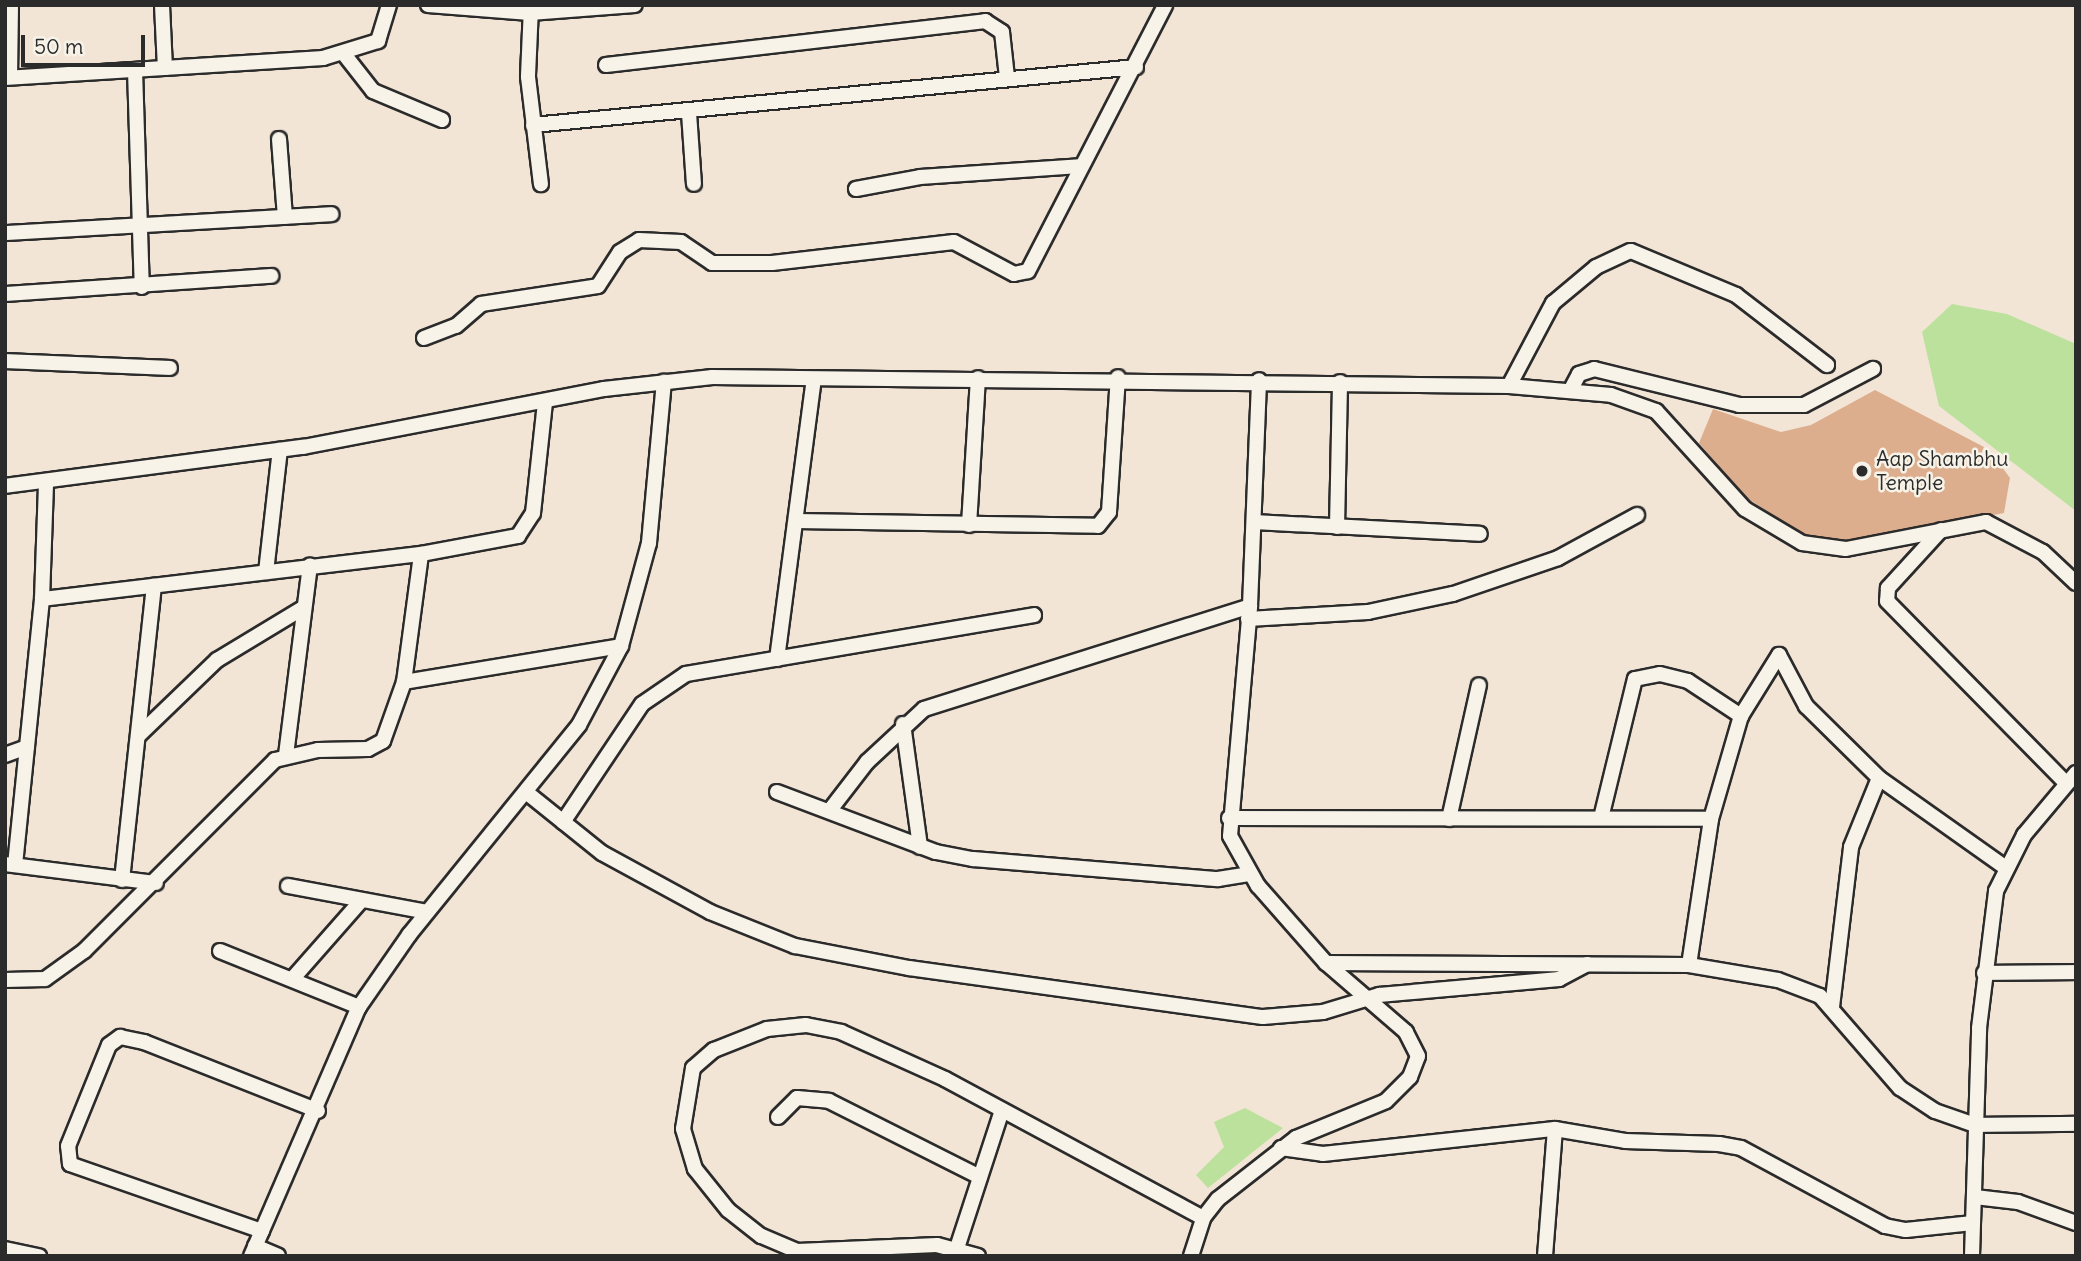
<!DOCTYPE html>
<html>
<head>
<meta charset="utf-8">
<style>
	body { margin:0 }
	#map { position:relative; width:2081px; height:1261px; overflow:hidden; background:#f2e5d6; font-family:Delius,sans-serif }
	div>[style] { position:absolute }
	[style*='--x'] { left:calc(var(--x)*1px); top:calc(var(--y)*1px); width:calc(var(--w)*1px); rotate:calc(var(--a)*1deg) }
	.green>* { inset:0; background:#bce19c }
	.building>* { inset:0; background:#ddae8e }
	.roads { filter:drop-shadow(2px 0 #2b2b2b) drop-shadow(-2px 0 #2b2b2b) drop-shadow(0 2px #2b2b2b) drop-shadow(0 -2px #2b2b2b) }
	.minor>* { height:14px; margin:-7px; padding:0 7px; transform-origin:7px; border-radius:7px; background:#f7f3e8 }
	.dots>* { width:19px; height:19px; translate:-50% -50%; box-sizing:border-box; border:4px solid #f7f3e8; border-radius:50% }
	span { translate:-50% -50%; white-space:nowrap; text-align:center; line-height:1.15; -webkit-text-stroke:5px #f7f3e8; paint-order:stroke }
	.poi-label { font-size:21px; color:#2b2b2b }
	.left { translate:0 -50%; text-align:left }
	.frame { position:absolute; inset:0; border:7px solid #2b2b2b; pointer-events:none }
	.scale { position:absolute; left:21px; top:35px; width:124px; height:32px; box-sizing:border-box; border:4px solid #2b2b2b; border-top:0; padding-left:9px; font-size:21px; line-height:24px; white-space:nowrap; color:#2b2b2b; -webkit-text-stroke:5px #f7f3e8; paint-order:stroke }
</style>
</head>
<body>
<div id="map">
	<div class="green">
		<div style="clip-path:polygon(1952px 304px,2007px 314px,2076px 344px,2076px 511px,1939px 406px,1922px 332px)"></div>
		<div style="clip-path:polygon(1245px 1108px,1283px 1128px,1208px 1188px,1196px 1175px,1224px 1147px,1214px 1122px)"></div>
	</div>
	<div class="building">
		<div style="clip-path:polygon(1875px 390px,1984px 447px,1980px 456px,1999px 463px,2010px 478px,2004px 513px,1824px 547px,1745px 497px,1699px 443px,1713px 409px,1781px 432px,1811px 425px)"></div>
	</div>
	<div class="roads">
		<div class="minor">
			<div style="--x:162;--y:5;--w:63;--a:87.3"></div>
			<div style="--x:428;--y:5;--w:102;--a:4.5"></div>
			<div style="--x:530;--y:13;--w:105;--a:-4.4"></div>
			<div style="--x:531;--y:7;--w:70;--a:92.5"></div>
			<div style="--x:528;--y:77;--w:108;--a:83.1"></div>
			<div style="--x:344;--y:54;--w:47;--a:51.9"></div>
			<div style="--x:373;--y:91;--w:75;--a:22.8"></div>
			<div style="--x:606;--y:65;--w:382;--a:-6.6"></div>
			<div style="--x:985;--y:21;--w:20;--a:33"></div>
			<div style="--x:1002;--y:32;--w:45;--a:83.7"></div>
			<div style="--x:135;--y:70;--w:217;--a:88.2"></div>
			<div style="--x:10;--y:77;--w:72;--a:-89.2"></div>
			<div style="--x:5;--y:78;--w:319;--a:-3.6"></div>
			<div style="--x:323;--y:58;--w:58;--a:-17.2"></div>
			<div style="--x:378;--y:41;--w:38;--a:-73"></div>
			<div style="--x:689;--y:113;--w:71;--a:86"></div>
			<div style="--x:533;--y:125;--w:606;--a:-5.49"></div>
			<div style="--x:279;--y:139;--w:78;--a:85.6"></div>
			<div style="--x:856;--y:189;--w:65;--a:-10.6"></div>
			<div style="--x:920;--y:177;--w:160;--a:-3.9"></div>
			<div style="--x:5;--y:233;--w:327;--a:-3.3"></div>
			<div style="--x:5;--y:294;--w:267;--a:-3.9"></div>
			<div style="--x:424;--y:338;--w:34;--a:-21"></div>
			<div style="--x:456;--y:326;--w:33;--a:-41"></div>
			<div style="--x:481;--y:304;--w:118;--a:-8.7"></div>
			<div style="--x:598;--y:286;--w:40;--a:-57.1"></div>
			<div style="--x:620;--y:252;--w:22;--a:-32"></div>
			<div style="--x:639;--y:240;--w:42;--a:2.7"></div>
			<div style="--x:681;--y:242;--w:37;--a:34"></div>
			<div style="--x:712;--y:263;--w:60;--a:0"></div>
			<div style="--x:772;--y:263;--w:183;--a:-6.6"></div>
			<div style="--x:954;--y:242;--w:68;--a:28.1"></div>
			<div style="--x:1014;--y:274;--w:14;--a:-12"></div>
			<div style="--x:1028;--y:271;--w:299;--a:-62.7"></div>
			<div style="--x:5;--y:361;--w:165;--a:2.4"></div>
			<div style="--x:1509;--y:386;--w:94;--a:-62.1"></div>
			<div style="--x:1553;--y:303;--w:56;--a:-39.9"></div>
			<div style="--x:1596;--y:267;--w:38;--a:-25"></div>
			<div style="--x:1631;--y:251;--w:114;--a:22.7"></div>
			<div style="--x:1736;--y:295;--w:115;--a:37.6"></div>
			<div style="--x:1570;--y:391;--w:19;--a:-62"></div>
			<div style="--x:1579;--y:374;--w:16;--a:-18"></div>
			<div style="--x:1594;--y:369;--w:149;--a:13.9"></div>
			<div style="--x:1739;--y:405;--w:65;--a:0"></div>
			<div style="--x:1804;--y:405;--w:78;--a:-27.6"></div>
			<div style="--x:5;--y:486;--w:301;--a:-7.5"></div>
			<div style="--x:303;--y:447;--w:307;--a:-10.9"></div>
			<div style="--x:604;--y:389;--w:109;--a:-6.3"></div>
			<div style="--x:712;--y:377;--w:797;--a:0.65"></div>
			<div style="--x:1509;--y:386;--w:102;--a:5"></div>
			<div style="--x:1611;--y:395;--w:48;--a:19.6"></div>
			<div style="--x:1656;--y:411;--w:132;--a:47.8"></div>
			<div style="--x:1745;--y:509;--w:66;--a:30.8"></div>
			<div style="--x:1802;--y:543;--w:44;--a:7.8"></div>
			<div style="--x:1846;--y:549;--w:143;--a:-10.9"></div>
			<div style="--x:1986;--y:522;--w:64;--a:27.8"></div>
			<div style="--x:2043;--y:552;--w:45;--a:43.2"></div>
			<div style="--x:796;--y:521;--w:302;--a:0.9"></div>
			<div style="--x:1098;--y:526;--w:18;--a:-52"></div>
			<div style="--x:1109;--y:512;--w:135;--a:-86.2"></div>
			<div style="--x:1254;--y:522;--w:226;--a:3"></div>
			<div style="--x:969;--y:525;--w:147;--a:-86.5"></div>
			<div style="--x:1337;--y:527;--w:145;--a:-88.8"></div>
			<div style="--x:1941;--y:530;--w:79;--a:132.4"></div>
			<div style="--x:1888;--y:588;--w:13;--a:94"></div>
			<div style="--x:1887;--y:601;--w:254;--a:45.5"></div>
			<div style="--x:266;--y:572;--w:123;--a:-83.5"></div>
			<div style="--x:42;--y:599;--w:382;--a:-6.8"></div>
			<div style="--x:421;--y:554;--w:99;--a:-10.5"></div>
			<div style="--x:518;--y:536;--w:27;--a:-57"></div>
			<div style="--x:533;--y:513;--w:111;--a:-83.8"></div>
			<div style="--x:1248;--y:619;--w:120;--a:-3.3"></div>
			<div style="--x:1368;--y:612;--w:87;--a:-12"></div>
			<div style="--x:1453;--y:594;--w:111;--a:-18.9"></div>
			<div style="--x:1558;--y:558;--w:90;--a:-28.6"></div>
			<div style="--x:777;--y:659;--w:282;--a:-82.5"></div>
			<div style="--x:404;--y:682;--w:220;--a:-9.4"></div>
			<div style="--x:903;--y:724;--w:124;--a:82.1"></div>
			<div style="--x:139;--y:735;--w:108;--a:-43.9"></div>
			<div style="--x:217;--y:660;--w:100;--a:-31.2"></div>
			<div style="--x:5;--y:755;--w:23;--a:-20"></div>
			<div style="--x:286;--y:755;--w:191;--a:-82.8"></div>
			<div style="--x:526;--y:792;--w:97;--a:38.8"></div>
			<div style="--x:602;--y:853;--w:123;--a:28.6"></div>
			<div style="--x:710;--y:912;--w:92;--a:21.8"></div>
			<div style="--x:795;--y:946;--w:116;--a:10.9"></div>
			<div style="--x:909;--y:968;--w:357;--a:7.9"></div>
			<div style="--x:1263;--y:1017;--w:60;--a:-4.8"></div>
			<div style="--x:1323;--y:1012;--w:59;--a:-16.9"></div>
			<div style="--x:1379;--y:995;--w:181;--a:-5.1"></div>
			<div style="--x:1559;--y:979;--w:32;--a:-28"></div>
			<div style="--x:777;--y:792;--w:170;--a:20.7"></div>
			<div style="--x:936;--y:852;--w:38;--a:11"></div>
			<div style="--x:973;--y:859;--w:246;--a:4.7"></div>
			<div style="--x:1218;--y:879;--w:31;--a:-9"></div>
			<div style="--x:830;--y:810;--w:61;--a:-52.4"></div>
			<div style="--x:867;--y:762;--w:78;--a:-42.9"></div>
			<div style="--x:924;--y:709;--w:342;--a:-17.5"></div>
			<div style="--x:1229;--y:818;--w:482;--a:0.1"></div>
			<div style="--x:1601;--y:818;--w:143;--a:-76.3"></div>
			<div style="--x:1635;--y:679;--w:25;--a:-11"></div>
			<div style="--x:1660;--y:674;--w:29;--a:14"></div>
			<div style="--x:1688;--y:681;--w:64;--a:33.4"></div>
			<div style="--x:1449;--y:819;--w:137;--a:-77.4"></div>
			<div style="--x:563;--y:822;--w:142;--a:-56.2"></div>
			<div style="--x:642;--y:704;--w:53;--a:-34.3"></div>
			<div style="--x:686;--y:674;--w:353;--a:-9.6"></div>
			<div style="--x:5;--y:864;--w:152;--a:7.2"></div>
			<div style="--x:15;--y:865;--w:267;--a:-84.2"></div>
			<div style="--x:42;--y:599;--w:115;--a:-88"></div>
			<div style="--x:122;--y:880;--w:296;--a:-83.8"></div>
			<div style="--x:288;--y:886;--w:141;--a:10.6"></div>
			<div style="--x:220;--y:951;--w:150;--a:21.9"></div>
			<div style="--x:1326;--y:963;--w:363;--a:0.3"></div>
			<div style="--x:1689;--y:965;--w:90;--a:9.6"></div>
			<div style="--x:1778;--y:980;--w:45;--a:20.9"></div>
			<div style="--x:1820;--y:996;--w:122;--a:49"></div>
			<div style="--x:1900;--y:1088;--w:42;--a:33.3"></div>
			<div style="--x:1935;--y:1111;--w:42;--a:19.3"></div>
			<div style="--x:1975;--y:1125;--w:101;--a:-0.6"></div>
			<div style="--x:1689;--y:965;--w:148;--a:-81.4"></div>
			<div style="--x:1711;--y:819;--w:107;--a:-73.8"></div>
			<div style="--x:1741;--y:716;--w:72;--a:-58.1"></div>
			<div style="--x:1779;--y:655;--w:58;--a:62.1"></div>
			<div style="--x:1806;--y:706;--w:103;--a:44.6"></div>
			<div style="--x:1879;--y:778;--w:156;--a:35.3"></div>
			<div style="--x:1984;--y:973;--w:92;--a:-0.6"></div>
			<div style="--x:294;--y:977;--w:101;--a:-48.6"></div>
			<div style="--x:5;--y:980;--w:40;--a:-1.4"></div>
			<div style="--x:45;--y:979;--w:48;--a:-35.7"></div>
			<div style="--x:84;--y:951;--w:270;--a:-45"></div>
			<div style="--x:275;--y:760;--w:44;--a:-13.1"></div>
			<div style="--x:318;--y:750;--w:50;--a:-1.1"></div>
			<div style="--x:368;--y:749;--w:17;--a:-28"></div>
			<div style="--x:383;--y:741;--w:63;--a:-70.4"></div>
			<div style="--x:404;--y:682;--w:129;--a:-82.4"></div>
			<div style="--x:1832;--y:1007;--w:161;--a:-83.2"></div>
			<div style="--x:1851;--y:847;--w:74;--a:-67.9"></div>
			<div style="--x:778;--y:1117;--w:27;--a:-45"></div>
			<div style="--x:797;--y:1098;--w:32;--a:5"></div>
			<div style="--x:829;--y:1101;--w:169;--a:26.7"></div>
			<div style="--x:1281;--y:1148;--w:42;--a:8.1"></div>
			<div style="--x:1323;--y:1154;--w:233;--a:-6.2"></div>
			<div style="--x:1555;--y:1129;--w:71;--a:9.7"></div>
			<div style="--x:1625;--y:1141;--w:94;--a:1.8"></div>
			<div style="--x:1719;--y:1144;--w:22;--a:10"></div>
			<div style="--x:1741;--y:1148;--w:164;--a:28.4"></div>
			<div style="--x:1885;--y:1226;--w:21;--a:11"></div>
			<div style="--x:1906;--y:1230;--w:67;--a:-6"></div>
			<div style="--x:1975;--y:1197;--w:43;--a:6.6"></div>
			<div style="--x:2018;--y:1202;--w:62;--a:19.9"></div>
			<div style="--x:262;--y:1231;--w:203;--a:-160.8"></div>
			<div style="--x:70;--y:1164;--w:18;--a:-96"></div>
			<div style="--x:68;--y:1146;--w:109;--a:-67.9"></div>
			<div style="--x:109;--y:1045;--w:14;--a:-36"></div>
			<div style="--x:120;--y:1037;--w:25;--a:12"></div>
			<div style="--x:144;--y:1042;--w:187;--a:21.6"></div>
			<div style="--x:255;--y:1246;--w:25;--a:23"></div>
			<div style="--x:957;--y:1248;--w:145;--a:-71.9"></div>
			<div style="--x:5;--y:1249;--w:35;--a:12"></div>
			<div style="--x:251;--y:1256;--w:271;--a:-66.6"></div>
			<div style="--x:359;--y:1007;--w:88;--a:-55.2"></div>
			<div style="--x:409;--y:935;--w:270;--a:-51"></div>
			<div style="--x:579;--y:725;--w:89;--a:-62"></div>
			<div style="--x:621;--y:646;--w:107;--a:-74.8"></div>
			<div style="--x:649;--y:543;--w:162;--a:-84.7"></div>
			<div style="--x:978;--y:1256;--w:42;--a:-165"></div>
			<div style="--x:937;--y:1245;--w:140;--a:177.5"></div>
			<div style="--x:797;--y:1251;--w:39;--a:-157"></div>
			<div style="--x:761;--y:1236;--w:42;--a:-141.8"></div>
			<div style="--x:728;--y:1210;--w:53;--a:-128.8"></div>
			<div style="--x:695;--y:1169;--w:42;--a:-106.7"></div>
			<div style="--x:683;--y:1129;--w:62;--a:-80.7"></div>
			<div style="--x:693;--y:1068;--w:28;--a:-41"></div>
			<div style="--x:714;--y:1050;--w:57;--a:-21.6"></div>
			<div style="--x:767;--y:1029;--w:39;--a:-6"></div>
			<div style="--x:806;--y:1025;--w:36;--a:11"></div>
			<div style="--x:841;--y:1032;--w:114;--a:24.3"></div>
			<div style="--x:945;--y:1079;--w:293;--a:28.3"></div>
			<div style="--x:1191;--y:1256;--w:40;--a:-72"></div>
			<div style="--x:1203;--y:1218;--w:24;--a:-52"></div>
			<div style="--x:1218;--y:1199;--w:99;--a:-38"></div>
			<div style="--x:1296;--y:1138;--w:97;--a:-22.3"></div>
			<div style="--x:1386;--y:1101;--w:34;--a:-45"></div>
			<div style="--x:1410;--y:1077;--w:22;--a:-69"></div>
			<div style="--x:1418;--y:1056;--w:27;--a:-117"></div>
			<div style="--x:1406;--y:1032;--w:106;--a:-139.2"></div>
			<div style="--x:1326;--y:963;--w:103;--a:-131.4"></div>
			<div style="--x:1258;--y:886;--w:57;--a:-119.2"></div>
			<div style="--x:1230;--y:836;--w:231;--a:-85"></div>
			<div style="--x:1250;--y:606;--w:226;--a:-87.7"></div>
			<div style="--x:1545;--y:1256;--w:127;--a:-85.5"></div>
			<div style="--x:1972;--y:1256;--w:228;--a:-88.2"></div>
			<div style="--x:1979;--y:1028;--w:138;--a:-82.9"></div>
			<div style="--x:1996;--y:891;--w:63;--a:-63.4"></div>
			<div style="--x:2024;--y:835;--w:81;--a:-50"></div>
		</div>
	</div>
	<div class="dots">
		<div style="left:1862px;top:471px;background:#2b2b2b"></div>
	</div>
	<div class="poi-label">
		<span class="left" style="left:1876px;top:471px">Aap Shambhu<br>Temple</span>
	</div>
	<div class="frame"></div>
	<div class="scale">50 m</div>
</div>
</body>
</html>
